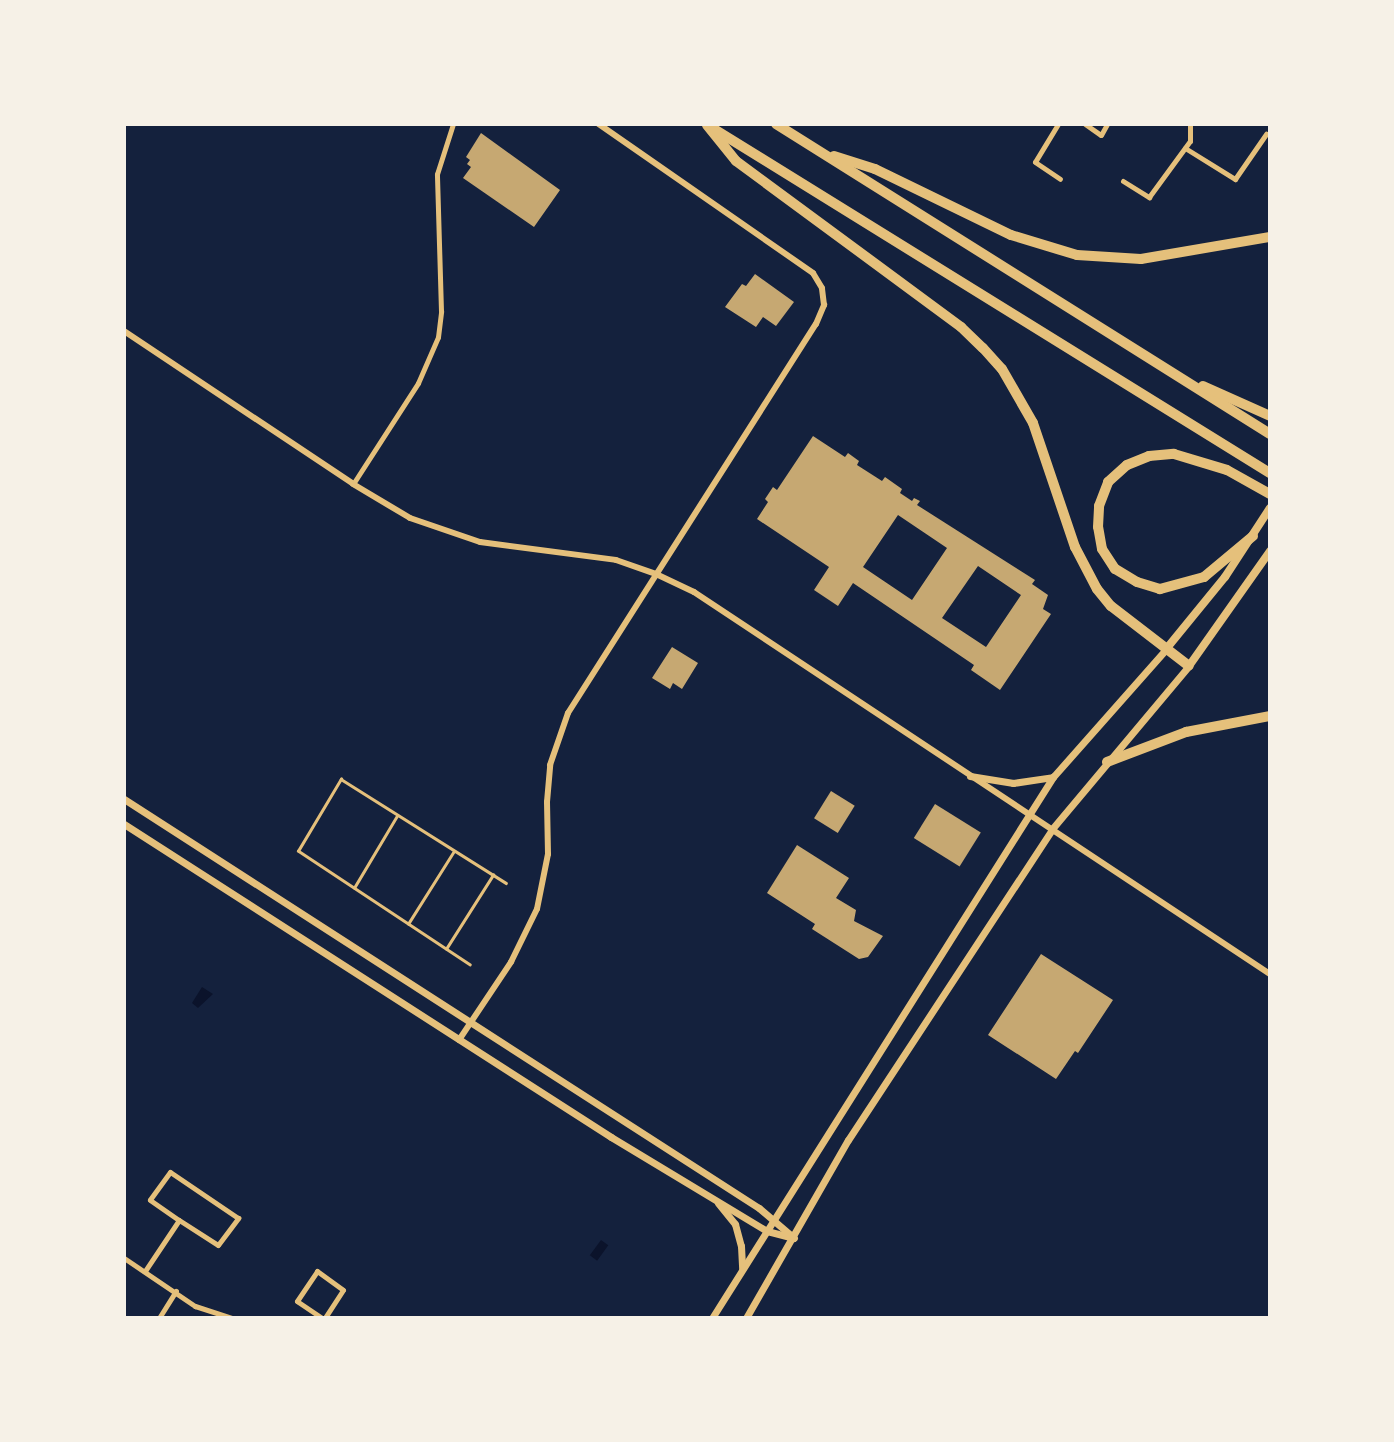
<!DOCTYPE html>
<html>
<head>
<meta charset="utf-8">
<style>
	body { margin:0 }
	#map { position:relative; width:1394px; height:1442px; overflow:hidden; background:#14213d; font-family:"Open Sans",sans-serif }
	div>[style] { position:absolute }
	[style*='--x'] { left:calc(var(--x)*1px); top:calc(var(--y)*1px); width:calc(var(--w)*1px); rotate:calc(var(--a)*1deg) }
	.water>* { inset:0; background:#0b132b; transform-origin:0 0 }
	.building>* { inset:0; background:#c6a872; transform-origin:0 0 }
	.service>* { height:2.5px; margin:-1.25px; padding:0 1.25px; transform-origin:1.25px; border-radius:1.25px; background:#e5c07b }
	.minor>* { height:5px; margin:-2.5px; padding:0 2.5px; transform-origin:2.5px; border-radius:2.5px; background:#e5c07b }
	.tertiary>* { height:6px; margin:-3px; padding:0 3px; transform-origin:3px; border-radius:3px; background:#e5c07b }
	.secondary>* { height:7px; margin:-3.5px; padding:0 3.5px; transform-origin:3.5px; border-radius:3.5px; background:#e5c07b }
	.primary>* { height:8px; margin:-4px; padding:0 4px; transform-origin:4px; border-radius:4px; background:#e5c07b }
	.motorway>* { height:10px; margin:-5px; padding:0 5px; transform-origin:5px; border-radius:5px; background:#e5c07b }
	span { translate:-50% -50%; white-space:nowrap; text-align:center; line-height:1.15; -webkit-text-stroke:7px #f6f1e7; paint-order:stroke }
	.frame { position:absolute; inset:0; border:126px solid #f6f1e7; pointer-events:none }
</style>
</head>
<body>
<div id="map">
	<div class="water">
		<div style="clip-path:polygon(202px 987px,213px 994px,198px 1008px,192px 1003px)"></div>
		<div style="left:601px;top:1240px;width:9px;height:19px;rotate:36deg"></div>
	</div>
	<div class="building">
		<div style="clip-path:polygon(481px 133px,560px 190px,534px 227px,463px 178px,471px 167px,467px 164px,470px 160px,466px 157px)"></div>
		<div style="clip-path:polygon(755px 274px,794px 302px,776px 326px,763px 317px,756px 327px,725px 307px,742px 284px,746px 286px)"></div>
		<div style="clip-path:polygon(evenodd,813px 436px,845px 457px,848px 453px,859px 461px,857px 465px,882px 481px,885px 477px,902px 489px,900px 493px,912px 501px,914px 498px,920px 501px,917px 505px,1035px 580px,1032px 584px,1048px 595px,1043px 609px,1051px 614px,1000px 690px,971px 670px,974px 665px,853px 583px,838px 606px,814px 590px,829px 567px,757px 519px,768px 502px,765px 499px,773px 487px,777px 490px,813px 436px,898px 515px,947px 548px,912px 600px,863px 567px,898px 515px,813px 436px,978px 566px,1021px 595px,986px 647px,942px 618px,978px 566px)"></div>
		<div style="clip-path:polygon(672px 647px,698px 663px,682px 689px,673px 683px,670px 689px,652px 678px)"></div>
		<div style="left:831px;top:791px;width:28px;height:32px;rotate:32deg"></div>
		<div style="left:935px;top:804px;width:54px;height:40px;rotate:32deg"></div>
		<div style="clip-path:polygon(797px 845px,849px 878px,836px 898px,856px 910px,854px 921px,883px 936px,868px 957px,859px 959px,812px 929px,815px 924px,767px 893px)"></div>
		<div style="clip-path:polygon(1041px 954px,1113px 1000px,1078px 1053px,1075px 1051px,1056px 1079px,988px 1035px)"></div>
	</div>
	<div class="service">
		<div style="--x:354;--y:888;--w:84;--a:-59.2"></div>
		<div style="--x:408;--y:924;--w:86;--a:-57.8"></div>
		<div style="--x:446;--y:949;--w:88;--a:-57.6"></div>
		<div style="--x:470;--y:965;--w:206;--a:-146.5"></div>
		<div style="--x:298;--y:851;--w:84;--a:-59.2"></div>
		<div style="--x:341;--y:779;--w:195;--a:32.2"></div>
	</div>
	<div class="minor">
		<div style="--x:1058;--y:124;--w:44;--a:121.2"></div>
		<div style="--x:1035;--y:162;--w:30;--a:34"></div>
		<div style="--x:1085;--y:124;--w:19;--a:35"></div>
		<div style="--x:1101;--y:135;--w:13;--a:-61"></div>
		<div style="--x:1185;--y:148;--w:59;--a:31.8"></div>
		<div style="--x:1235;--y:179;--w:55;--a:-55.4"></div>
		<div style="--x:1123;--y:181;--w:31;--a:32"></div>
		<div style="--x:1149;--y:197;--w:69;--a:-53.8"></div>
		<div style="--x:1190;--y:141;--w:17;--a:-90"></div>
		<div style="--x:353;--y:484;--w:120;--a:-57.2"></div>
		<div style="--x:418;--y:383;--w:50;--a:-66.5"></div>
		<div style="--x:438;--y:337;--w:26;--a:-83"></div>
		<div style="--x:441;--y:311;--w:137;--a:-91.7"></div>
		<div style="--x:437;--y:174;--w:52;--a:-72.3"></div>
		<div style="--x:124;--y:1258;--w:86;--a:34.1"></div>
		<div style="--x:195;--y:1306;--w:40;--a:18"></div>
		<div style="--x:145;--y:1271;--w:61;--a:-56.3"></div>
		<div style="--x:179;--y:1220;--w:46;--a:32.7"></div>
		<div style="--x:218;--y:1245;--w:34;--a:-53"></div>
		<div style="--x:238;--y:1218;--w:82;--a:-145.9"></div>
		<div style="--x:170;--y:1172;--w:34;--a:126"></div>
		<div style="--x:150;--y:1200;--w:35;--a:35"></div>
		<div style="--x:159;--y:1318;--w:32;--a:-58"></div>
		<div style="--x:322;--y:1318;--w:30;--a:-146"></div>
		<div style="--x:297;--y:1301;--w:36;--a:-56"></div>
		<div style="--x:317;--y:1271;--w:32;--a:36"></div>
		<div style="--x:343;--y:1290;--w:33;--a:123"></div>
	</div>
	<div class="tertiary">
		<div style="--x:124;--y:331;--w:275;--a:33.7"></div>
		<div style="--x:353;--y:484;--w:66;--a:30.8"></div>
		<div style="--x:410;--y:518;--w:74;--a:18.9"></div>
		<div style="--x:480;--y:542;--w:137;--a:7.5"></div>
		<div style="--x:616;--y:560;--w:42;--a:19.3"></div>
		<div style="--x:656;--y:574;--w:42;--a:25.3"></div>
		<div style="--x:694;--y:592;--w:691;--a:33.55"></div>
		<div style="--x:459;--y:1040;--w:94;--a:-56.3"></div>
		<div style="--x:511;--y:962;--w:59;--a:-63.9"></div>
		<div style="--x:537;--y:909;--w:56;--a:-78.7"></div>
		<div style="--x:548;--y:854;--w:52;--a:-91.1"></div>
		<div style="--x:547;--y:802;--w:37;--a:-85"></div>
		<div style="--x:550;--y:765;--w:55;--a:-70.9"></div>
		<div style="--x:568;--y:713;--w:461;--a:-57.5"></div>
		<div style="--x:816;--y:324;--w:21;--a:-67"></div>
		<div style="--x:824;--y:305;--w:17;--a:-97"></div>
		<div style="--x:822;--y:288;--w:17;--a:-121"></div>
		<div style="--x:813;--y:273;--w:261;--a:-145.2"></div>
	</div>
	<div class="secondary">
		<div style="--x:970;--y:776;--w:44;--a:9.2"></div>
		<div style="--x:1013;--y:783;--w:40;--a:-8.5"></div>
		<div style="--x:124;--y:799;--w:755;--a:32.79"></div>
		<div style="--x:759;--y:1208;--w:46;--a:40.6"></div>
		<div style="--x:124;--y:824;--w:579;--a:32.73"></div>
		<div style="--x:611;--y:1137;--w:182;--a:31.1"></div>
		<div style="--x:767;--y:1231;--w:27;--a:15"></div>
		<div style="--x:718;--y:1203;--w:27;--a:51"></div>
		<div style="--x:735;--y:1224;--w:23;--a:75"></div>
		<div style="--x:741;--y:1246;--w:22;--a:87"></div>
		<div style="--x:712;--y:1318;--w:640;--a:-57.78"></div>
		<div style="--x:1053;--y:777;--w:172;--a:-48.5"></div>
		<div style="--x:746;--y:1318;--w:205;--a:-60.2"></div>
		<div style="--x:848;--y:1140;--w:372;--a:-56.7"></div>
		<div style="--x:1052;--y:829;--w:213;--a:-50"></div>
	</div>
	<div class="primary">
		<div style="--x:1167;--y:648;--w:92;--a:-50.8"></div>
		<div style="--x:1225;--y:577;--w:82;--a:-56.9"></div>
		<div style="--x:1189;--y:666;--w:141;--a:-54.8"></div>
	</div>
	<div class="motorway">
		<div style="--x:776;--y:124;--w:583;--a:32.11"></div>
		<div style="--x:707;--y:125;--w:46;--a:51.1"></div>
		<div style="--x:736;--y:161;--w:280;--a:36.4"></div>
		<div style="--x:961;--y:327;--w:30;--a:44"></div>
		<div style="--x:983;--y:348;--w:28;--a:48"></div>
		<div style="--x:1002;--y:369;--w:62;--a:60.1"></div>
		<div style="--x:1033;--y:423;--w:131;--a:71.3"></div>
		<div style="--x:1075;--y:547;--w:47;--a:62.4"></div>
		<div style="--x:1097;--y:589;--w:22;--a:51"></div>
		<div style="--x:1111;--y:606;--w:98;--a:37.6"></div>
		<div style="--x:714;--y:129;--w:654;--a:31.75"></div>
		<div style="--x:834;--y:156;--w:43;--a:17.6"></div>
		<div style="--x:875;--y:169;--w:151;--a:25.9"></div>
		<div style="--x:1011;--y:235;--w:69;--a:16.9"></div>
		<div style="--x:1077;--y:255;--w:64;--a:3.6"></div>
		<div style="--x:1141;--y:259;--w:131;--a:-9.7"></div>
		<div style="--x:1203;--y:386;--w:73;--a:24.1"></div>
		<div style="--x:1253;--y:536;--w:64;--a:140.1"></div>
		<div style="--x:1204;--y:577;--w:46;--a:164.7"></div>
		<div style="--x:1160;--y:589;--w:24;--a:-163"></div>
		<div style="--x:1137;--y:582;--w:26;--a:-149"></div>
		<div style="--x:1115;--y:569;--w:24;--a:-123"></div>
		<div style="--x:1102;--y:549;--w:22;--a:-100"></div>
		<div style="--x:1098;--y:527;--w:21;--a:-87"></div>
		<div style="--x:1099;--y:506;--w:26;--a:-69"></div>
		<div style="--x:1108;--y:482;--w:25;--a:-42"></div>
		<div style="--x:1127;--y:465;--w:24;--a:-22"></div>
		<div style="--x:1149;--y:456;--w:25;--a:-5"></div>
		<div style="--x:1174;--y:454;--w:55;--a:16.8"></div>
		<div style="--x:1227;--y:470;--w:49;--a:29.2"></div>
		<div style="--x:1107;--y:762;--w:85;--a:-20.8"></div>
		<div style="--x:1186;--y:732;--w:86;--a:-10.8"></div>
	</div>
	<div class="frame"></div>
</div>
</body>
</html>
